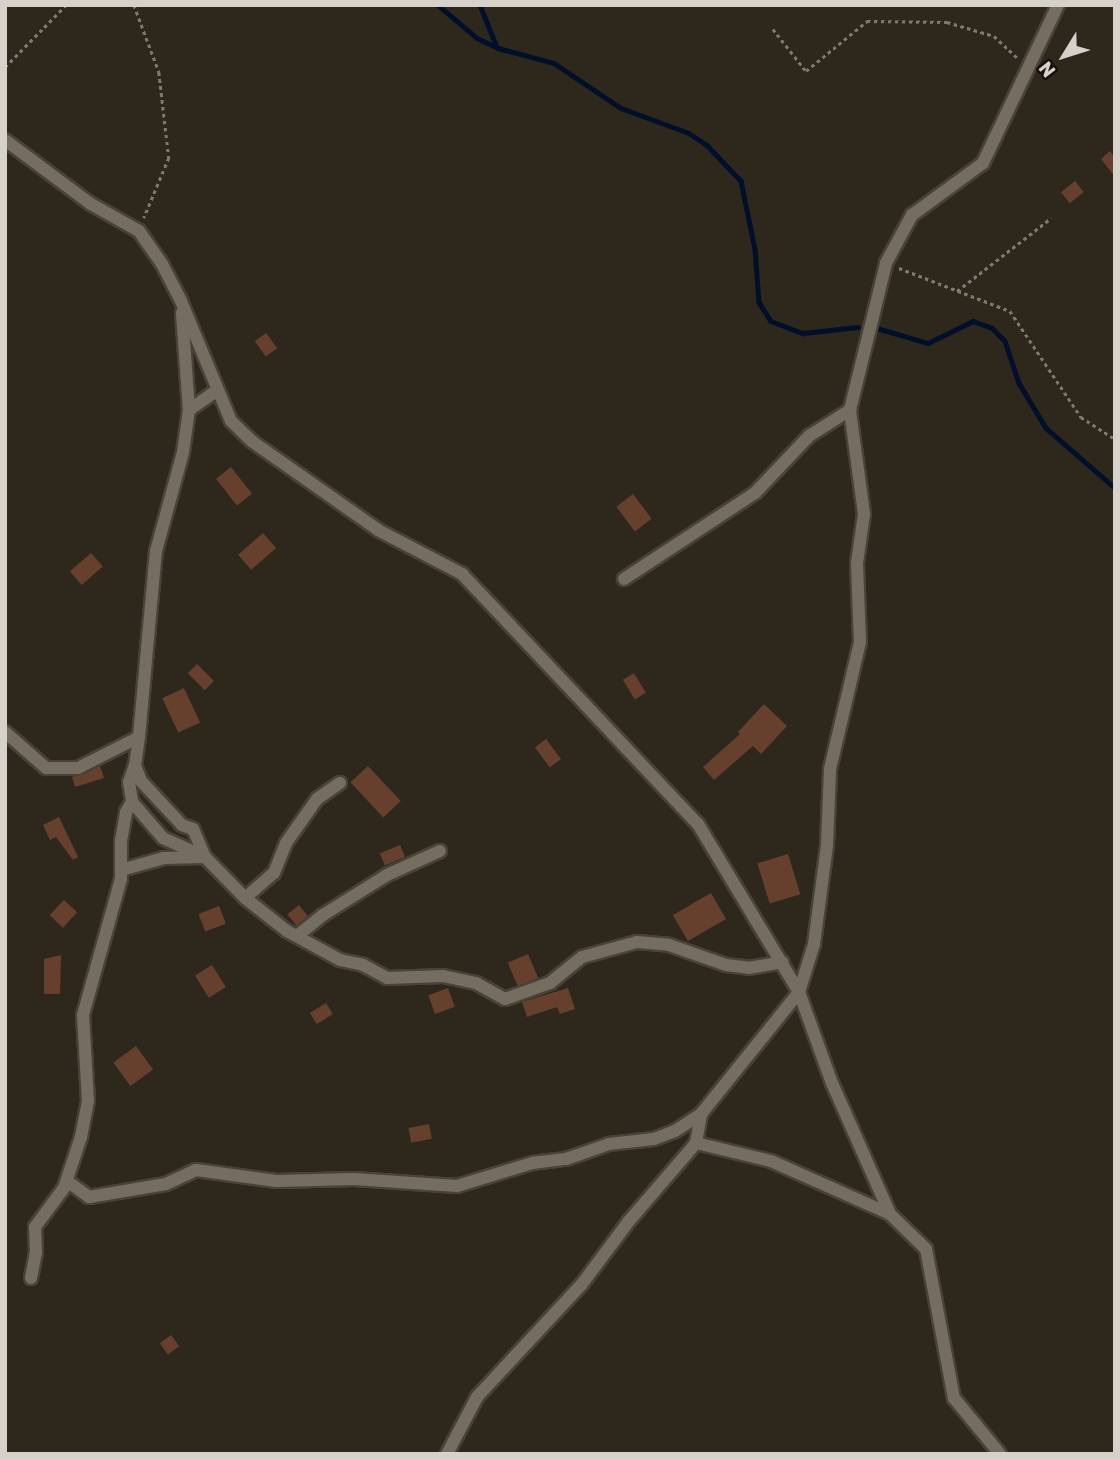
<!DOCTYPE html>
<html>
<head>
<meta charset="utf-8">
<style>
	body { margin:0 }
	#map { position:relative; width:1120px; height:1459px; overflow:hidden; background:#2e271c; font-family:Rubik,sans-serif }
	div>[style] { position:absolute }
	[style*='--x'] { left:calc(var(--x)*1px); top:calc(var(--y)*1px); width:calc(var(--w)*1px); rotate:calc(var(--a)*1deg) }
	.stream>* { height:4.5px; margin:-2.25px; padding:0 2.25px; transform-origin:2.25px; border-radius:2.25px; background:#00102a }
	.building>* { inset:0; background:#66402d; transform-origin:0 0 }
	.path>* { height:2.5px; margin-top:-1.25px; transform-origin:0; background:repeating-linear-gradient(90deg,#7f7a70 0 3.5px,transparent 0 7px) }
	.roads { filter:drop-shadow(2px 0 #484239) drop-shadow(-2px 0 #484239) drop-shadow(0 2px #484239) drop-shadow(0 -2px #484239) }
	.street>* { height:12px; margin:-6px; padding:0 6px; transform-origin:6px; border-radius:6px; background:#756e60 }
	span { translate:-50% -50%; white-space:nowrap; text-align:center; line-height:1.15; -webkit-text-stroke:5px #14110c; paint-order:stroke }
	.frame { position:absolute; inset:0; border:7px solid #d6d2cb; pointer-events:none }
	.north { position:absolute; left:1029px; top:21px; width:70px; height:70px; -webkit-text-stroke:5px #14110c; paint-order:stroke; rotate:232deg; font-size:19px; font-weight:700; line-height:28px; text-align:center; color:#d6d2cb }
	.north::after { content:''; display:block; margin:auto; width:24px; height:32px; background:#d6d2cb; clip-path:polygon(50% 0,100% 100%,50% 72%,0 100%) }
</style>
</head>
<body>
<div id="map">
	<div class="stream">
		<div style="--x:438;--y:5;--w:51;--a:40.2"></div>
		<div style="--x:477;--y:38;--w:23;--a:25"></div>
		<div style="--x:498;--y:48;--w:58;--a:15"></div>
		<div style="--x:554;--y:63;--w:81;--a:33.9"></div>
		<div style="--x:621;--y:108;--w:72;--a:20.2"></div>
		<div style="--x:689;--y:133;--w:22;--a:34"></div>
		<div style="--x:707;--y:145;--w:50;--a:46.6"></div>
		<div style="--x:741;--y:181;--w:69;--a:78.4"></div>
		<div style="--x:755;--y:249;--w:53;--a:85.7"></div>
		<div style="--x:759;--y:302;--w:22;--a:58"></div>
		<div style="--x:771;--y:321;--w:34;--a:21"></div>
		<div style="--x:803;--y:333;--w:55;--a:-6.2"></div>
		<div style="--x:480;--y:5;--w:45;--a:68"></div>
		<div style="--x:877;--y:328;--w:53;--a:16.4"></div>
		<div style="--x:928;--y:343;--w:50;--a:-26.1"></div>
		<div style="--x:973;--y:321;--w:20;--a:20"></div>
		<div style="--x:992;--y:328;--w:18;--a:45"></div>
		<div style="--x:1005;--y:341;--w:44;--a:71.6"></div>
		<div style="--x:1019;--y:383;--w:52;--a:59"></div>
		<div style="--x:1046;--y:428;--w:91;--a:41"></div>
	</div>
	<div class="building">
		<div style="clip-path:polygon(1110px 151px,1115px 158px,1115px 177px,1101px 159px)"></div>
		<div style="left:1075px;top:181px;width:14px;height:18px;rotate:51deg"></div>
		<div style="left:266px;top:333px;width:19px;height:14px;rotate:54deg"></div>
		<div style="left:231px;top:467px;width:34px;height:19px;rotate:52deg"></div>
		<div style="left:633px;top:494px;width:31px;height:21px;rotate:53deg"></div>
		<div style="left:263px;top:533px;width:20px;height:33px;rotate:49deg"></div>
		<div style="left:91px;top:553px;width:18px;height:28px;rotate:49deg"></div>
		<div style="left:197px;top:664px;width:24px;height:13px;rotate:45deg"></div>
		<div style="left:634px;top:673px;width:23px;height:13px;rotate:59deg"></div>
		<div style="left:184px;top:688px;width:38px;height:24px;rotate:65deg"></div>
		<div style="clip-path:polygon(764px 704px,787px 726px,761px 754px,753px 746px,714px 780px,703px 767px,740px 734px,738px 732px)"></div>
		<div style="left:546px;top:739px;width:25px;height:14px;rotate:53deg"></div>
		<div style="clip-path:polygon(100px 766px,104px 778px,75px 787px,72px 777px)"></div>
		<div style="left:368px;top:766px;width:48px;height:24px;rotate:47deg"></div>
		<div style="clip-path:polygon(59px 817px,78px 857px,73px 860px,56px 837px,50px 840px,43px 825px)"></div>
		<div style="left:400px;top:845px;width:13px;height:22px;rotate:67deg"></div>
		<div style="left:788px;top:854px;width:42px;height:32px;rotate:73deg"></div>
		<div style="left:711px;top:893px;width:30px;height:44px;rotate:60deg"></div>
		<div style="left:64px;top:900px;width:18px;height:21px;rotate:43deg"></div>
		<div style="left:299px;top:905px;width:14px;height:15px;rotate:51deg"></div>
		<div style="left:219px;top:906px;width:19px;height:22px;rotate:69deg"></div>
		<div style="left:528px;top:954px;width:26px;height:22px;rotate:67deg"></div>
		<div style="clip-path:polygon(61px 955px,60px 994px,44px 994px,44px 959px)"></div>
		<div style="left:212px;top:965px;width:26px;height:20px;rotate:58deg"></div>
		<div style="left:448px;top:988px;width:20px;height:21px;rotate:70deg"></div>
		<div style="clip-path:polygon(568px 988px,575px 1009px,560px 1014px,557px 1007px,527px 1017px,522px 1002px)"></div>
		<div style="left:326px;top:1003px;width:13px;height:19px;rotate:58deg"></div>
		<div style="left:136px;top:1046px;width:29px;height:28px;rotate:54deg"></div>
		<div style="left:429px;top:1124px;width:15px;height:21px;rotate:79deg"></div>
		<div style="left:171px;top:1335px;width:14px;height:14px;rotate:54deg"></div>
	</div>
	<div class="path">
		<div style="--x:134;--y:5;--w:72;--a:69.5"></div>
		<div style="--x:159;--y:72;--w:87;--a:83.4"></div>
		<div style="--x:169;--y:158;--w:65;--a:112.6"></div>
		<div style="--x:773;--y:29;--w:53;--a:51.8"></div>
		<div style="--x:806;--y:71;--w:79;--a:-39.3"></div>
		<div style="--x:867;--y:21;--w:80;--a:0.7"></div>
		<div style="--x:947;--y:22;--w:49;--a:16.6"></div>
		<div style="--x:994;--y:36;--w:33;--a:43"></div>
		<div style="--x:5;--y:67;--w:87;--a:-45.5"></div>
		<div style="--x:899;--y:268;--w:119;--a:21.2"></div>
		<div style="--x:1010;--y:311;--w:128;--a:56.2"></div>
		<div style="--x:1081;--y:417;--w:40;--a:32.9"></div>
		<div style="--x:957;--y:291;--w:119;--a:-37.8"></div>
	</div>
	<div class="roads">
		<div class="street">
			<div style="--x:5;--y:140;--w:107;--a:36.7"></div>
			<div style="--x:91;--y:204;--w:55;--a:29.4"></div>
			<div style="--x:139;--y:231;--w:40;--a:55.1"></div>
			<div style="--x:162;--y:264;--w:42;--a:62.8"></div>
			<div style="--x:181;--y:301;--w:130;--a:67.4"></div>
			<div style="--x:231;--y:421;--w:30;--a:44"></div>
			<div style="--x:253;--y:442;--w:153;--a:35.1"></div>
			<div style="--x:378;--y:530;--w:95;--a:27.6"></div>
			<div style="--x:462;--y:574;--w:344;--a:46.7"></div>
			<div style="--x:698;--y:824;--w:196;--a:59"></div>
			<div style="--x:799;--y:992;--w:97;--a:70.1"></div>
			<div style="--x:832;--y:1083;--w:143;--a:66.1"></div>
			<div style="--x:890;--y:1214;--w:50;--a:44.2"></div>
			<div style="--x:926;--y:1249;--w:152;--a:79.4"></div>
			<div style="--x:954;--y:1398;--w:72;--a:50.6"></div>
			<div style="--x:182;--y:313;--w:97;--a:85.9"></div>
			<div style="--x:624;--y:579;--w:157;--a:-33.3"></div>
			<div style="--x:755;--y:493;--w:79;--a:-46.5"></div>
			<div style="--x:809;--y:436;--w:49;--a:-32.4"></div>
			<div style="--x:5;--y:732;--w:55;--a:41.3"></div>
			<div style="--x:46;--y:768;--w:32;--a:0"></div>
			<div style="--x:78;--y:768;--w:68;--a:-26.9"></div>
			<div style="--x:139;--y:737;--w:187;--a:-84.8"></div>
			<div style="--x:156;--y:551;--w:103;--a:-74.7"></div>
			<div style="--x:183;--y:452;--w:42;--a:-81.9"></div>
			<div style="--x:189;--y:410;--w:35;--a:-35"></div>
			<div style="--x:139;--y:737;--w:28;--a:98"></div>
			<div style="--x:135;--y:765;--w:18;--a:109"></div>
			<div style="--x:129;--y:782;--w:20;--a:81"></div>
			<div style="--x:132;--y:802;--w:48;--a:49.3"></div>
			<div style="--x:163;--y:838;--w:46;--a:24.3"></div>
			<div style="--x:205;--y:857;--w:57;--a:45.7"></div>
			<div style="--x:245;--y:898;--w:53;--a:38.2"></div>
			<div style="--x:287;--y:931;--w:60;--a:28.7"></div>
			<div style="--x:340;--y:960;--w:24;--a:12"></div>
			<div style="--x:363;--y:965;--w:27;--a:28"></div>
			<div style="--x:387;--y:978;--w:56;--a:-2"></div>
			<div style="--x:443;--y:976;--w:34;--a:12"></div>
			<div style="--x:476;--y:983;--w:33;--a:29"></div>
			<div style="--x:505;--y:999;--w:48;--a:-19.6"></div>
			<div style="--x:550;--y:983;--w:41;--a:-39.1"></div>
			<div style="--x:582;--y:957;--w:57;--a:-15.3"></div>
			<div style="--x:637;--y:942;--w:32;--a:5"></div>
			<div style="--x:669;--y:945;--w:60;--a:19.3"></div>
			<div style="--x:726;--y:965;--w:23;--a:7"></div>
			<div style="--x:749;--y:968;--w:34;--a:-10"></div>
			<div style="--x:121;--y:870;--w:45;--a:-15.6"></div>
			<div style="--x:164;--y:858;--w:41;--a:-1.4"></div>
			<div style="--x:205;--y:857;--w:30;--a:-113"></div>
			<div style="--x:193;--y:829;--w:12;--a:-160"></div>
			<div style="--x:182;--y:825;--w:60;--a:-133"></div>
			<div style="--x:141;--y:781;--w:17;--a:-111"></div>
			<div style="--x:245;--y:898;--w:38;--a:-41"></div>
			<div style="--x:274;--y:873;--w:32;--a:-68"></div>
			<div style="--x:286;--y:843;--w:54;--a:-54.8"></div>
			<div style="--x:317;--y:799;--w:28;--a:-35"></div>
			<div style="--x:297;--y:936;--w:33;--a:-39"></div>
			<div style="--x:323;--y:915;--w:75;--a:-32"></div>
			<div style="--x:387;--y:875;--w:58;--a:-24.4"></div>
			<div style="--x:696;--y:1143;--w:29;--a:-80"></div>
			<div style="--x:701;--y:1114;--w:156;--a:-51.2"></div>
			<div style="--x:799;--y:992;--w:50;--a:-72.6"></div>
			<div style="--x:814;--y:944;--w:100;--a:-82.5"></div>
			<div style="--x:827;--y:845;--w:76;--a:-87.7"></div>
			<div style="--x:830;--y:769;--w:130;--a:-76.7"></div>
			<div style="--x:860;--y:642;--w:79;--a:-92.2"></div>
			<div style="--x:857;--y:563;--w:49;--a:-81.9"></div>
			<div style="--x:864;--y:514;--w:105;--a:-97.7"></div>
			<div style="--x:850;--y:410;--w:151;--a:-76.2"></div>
			<div style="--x:886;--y:263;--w:55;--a:-61.6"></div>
			<div style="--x:912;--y:215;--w:88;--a:-36.2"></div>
			<div style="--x:983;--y:163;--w:175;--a:-64.6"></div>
			<div style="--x:67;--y:1181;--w:27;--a:36"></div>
			<div style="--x:89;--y:1197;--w:78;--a:-9.6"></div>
			<div style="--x:166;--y:1184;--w:33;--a:-25"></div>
			<div style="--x:196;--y:1170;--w:81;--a:7.8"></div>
			<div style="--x:276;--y:1181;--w:78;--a:-1.5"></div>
			<div style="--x:354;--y:1179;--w:103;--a:3.9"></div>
			<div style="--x:457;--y:1186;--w:78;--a:-17"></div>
			<div style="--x:532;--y:1163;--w:34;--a:-7"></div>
			<div style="--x:566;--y:1159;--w:46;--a:-19.2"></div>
			<div style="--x:609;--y:1144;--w:45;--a:-6.3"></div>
			<div style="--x:654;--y:1139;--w:22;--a:-21"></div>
			<div style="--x:675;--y:1131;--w:31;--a:-33"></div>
			<div style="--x:31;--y:1278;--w:25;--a:-79"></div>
			<div style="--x:36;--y:1253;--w:26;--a:-92"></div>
			<div style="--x:35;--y:1227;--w:49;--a:-53.4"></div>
			<div style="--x:64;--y:1188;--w:54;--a:-71.6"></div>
			<div style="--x:81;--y:1137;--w:37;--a:-79"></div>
			<div style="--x:88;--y:1101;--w:86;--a:-93.3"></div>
			<div style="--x:83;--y:1015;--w:141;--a:-74.4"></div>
			<div style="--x:121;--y:879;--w:38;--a:-90"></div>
			<div style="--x:121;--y:841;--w:29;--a:-80"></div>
			<div style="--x:126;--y:812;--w:12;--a:-59"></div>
			<div style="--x:447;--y:1454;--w:64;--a:-62.2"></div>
			<div style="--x:477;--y:1397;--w:154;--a:-47.1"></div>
			<div style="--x:582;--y:1284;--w:79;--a:-53.3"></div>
			<div style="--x:629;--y:1221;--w:103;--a:-49.3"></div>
			<div style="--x:696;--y:1143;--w:77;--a:13.5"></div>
			<div style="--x:771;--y:1161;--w:130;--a:24"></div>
		</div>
	</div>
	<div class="frame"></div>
	<div class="north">N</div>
</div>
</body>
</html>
